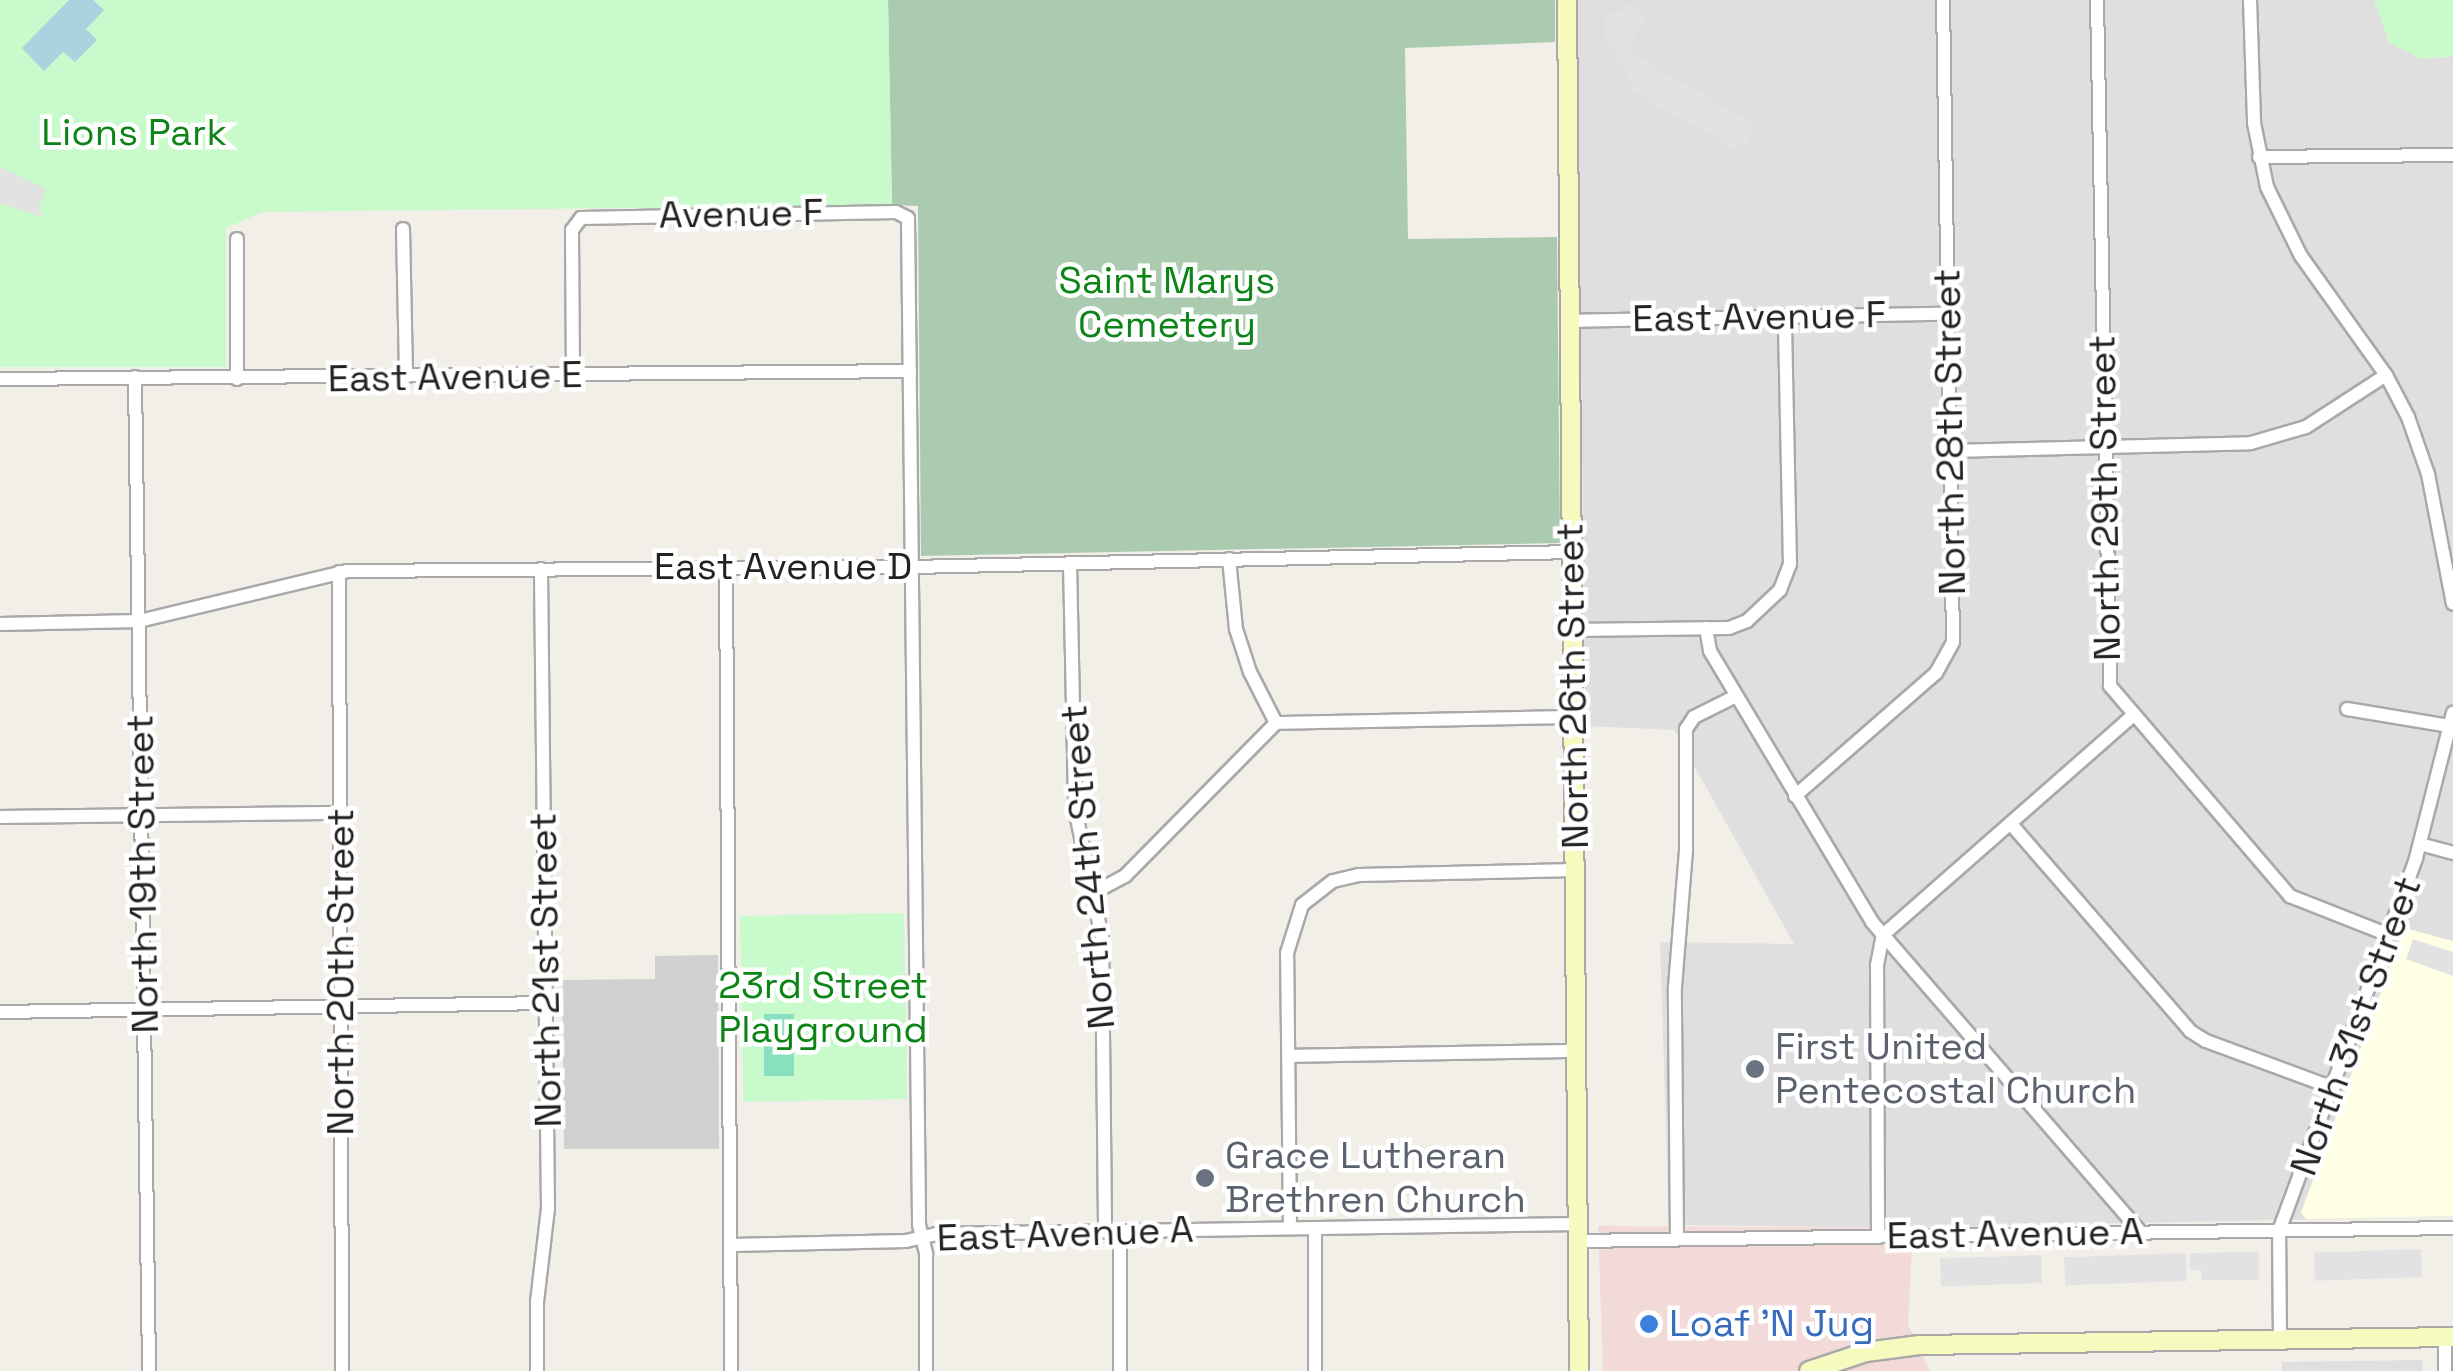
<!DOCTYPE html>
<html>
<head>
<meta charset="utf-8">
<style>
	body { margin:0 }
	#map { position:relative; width:2453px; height:1371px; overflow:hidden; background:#f2efe9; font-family:"Space Grotesk",sans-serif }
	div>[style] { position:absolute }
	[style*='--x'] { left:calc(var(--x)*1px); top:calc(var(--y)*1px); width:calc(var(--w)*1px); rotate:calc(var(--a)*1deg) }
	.residential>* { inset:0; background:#e0dfdf }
	.commercial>* { inset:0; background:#f2dad9 }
	.education>* { inset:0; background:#ffffe5 }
	.religious>* { inset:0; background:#d0d0d0 }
	.cemetery>* { inset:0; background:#aacbaf }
	.park>* { inset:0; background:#c8facc; transform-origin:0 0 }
	.pitch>* { inset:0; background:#88e0be; transform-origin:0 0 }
	.parking>* { inset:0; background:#e2e2e2; transform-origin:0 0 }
	.water>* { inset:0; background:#aad3df }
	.roads { filter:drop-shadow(2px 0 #a9a9a9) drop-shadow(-2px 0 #a9a9a9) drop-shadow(0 2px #a9a9a9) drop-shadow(0 -2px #a9a9a9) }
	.street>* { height:12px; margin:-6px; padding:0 6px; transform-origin:6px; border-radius:6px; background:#fff }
	.secondary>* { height:18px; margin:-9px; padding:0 9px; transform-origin:9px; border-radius:9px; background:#f7fabf }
	.dots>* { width:28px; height:28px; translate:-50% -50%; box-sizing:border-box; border:5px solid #fff; border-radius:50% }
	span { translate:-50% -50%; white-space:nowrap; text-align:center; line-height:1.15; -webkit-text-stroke:9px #fff; paint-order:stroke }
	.park-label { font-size:38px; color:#0c8416 }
	.street-label { font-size:38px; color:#222 }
	.worship-label { font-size:38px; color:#5b616d }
	.left { translate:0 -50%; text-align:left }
	.shop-label { font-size:38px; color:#366cbe }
</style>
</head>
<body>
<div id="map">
	<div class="residential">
		<div style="clip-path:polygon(1577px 0,2374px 0,2390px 43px,2422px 59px,2453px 56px,2453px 1216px,1913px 1228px,1669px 1225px,1660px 942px,1794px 944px,1674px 730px,1585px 726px)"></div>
		<div style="clip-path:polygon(2422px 1360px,2423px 1371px,2282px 1371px,2282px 1362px)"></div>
	</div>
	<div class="commercial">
		<div style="clip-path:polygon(1598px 1226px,1913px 1228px,1908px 1324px,1930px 1371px,1603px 1371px)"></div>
	</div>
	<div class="education">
		<div style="clip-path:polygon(2404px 928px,2453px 941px,2453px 1216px,2306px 1219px,2301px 1213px)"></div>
	</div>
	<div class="religious">
		<div style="clip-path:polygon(718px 955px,719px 1149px,564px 1149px,562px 980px,655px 979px,655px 956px)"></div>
	</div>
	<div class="cemetery">
		<div style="clip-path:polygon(888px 0,1555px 0,1555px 42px,1405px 48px,1408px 239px,1557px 237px,1560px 543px,921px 556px,918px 206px,892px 205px)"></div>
	</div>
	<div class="park">
		<div style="clip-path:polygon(0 0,888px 0,892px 205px,263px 212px,226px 228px,226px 367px,0 367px)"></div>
		<div style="clip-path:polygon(2374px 0,2453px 0,2453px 56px,2422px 59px,2390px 43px)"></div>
		<div style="left:904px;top:913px;width:186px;height:164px;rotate:89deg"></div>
	</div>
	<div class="pitch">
		<div style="left:764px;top:1014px;width:30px;height:62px"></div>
	</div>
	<div class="parking">
		<div style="clip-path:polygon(1628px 4px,1646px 15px,1630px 44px,1632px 54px,1755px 124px,1749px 140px,1735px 149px,1632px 91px,1632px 82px,1615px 57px,1615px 47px,1606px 46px,1606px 15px,1621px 12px)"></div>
		<div style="clip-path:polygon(0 167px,46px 189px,39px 206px,42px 217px,0 203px)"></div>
		<div style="clip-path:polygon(2413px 939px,2453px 952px,2453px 976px,2406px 959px)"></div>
		<div style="left:2421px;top:1249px;width:28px;height:107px;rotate:88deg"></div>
		<div style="clip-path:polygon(2259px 1252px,2259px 1280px,2202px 1280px,2201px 1270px,2190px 1270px,2190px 1253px)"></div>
		<div style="left:2186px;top:1253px;width:28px;height:122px;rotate:88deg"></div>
		<div style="left:2041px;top:1255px;width:28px;height:101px;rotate:88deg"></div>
	</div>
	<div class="water">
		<div style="clip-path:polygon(69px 0,93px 0,104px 10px,86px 29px,97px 40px,75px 62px,63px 52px,44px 71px,22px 48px)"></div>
	</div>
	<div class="roads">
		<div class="street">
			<div style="--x:2097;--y:0;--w:686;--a:88.91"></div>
			<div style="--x:2110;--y:686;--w:277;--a:49.4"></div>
			<div style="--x:2290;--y:896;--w:106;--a:21.5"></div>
			<div style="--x:2250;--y:0;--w:123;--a:88.1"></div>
			<div style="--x:2254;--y:123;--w:65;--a:78.5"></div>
			<div style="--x:2267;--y:187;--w:77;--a:63.8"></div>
			<div style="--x:2301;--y:256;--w:146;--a:54.5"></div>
			<div style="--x:2386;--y:375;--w:47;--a:62.4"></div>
			<div style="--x:2408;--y:417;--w:60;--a:70.7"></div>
			<div style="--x:2428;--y:474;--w:132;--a:79.1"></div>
			<div style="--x:2259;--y:157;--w:194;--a:-0.6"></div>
			<div style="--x:403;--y:229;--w:148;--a:88.8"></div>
			<div style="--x:237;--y:239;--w:140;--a:90"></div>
			<div style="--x:1569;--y:321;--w:379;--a:-1.1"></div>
			<div style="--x:573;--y:375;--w:145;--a:-90.4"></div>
			<div style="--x:572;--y:230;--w:15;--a:-53"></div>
			<div style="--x:581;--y:218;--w:315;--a:-1.1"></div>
			<div style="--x:896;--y:212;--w:13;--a:27"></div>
			<div style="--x:908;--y:218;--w:1007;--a:89.37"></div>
			<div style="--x:919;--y:1225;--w:30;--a:76"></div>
			<div style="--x:926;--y:1254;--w:117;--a:90"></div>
			<div style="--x:135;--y:377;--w:994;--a:89.19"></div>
			<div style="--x:0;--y:379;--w:910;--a:-0.5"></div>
			<div style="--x:1951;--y:451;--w:300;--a:-1.5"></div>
			<div style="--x:2251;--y:443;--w:57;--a:-16.2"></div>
			<div style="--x:2306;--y:427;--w:95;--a:-33"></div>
			<div style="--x:1229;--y:559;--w:70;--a:84.3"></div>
			<div style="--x:1236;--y:629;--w:45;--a:72"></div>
			<div style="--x:1250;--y:672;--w:57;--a:63"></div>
			<div style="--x:1070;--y:563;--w:246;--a:88.8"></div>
			<div style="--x:1075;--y:809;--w:131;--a:78.1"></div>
			<div style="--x:1102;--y:937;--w:294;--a:89.4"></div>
			<div style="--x:726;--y:568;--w:803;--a:89.64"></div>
			<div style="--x:339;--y:572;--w:799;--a:89.78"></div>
			<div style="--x:0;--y:624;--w:139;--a:-1.2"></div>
			<div style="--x:139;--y:621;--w:214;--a:-13.5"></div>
			<div style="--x:347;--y:571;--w:565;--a:-0.41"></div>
			<div style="--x:912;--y:567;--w:659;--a:-1.3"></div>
			<div style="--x:1706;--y:628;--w:23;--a:80"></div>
			<div style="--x:1710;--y:651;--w:316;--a:59.1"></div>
			<div style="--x:1872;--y:922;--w:410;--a:49.1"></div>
			<div style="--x:1572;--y:630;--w:157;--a:-0.7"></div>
			<div style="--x:1729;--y:628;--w:19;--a:-21"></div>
			<div style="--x:1747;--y:621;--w:45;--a:-43.2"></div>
			<div style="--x:1780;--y:590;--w:28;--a:-69"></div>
			<div style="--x:1790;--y:564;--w:248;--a:-91.2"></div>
			<div style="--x:2347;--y:709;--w:104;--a:9.4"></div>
			<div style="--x:1795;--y:796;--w:187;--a:-41.1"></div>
			<div style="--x:1936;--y:673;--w:35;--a:-61"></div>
			<div style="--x:1953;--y:642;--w:642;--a:-90.89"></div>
			<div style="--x:0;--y:817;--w:340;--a:-0.7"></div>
			<div style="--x:2011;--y:824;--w:274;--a:49.1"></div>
			<div style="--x:2190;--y:1031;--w:19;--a:32"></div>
			<div style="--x:2206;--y:1041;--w:136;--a:20.2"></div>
			<div style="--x:2420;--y:844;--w:34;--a:15"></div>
			<div style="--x:1095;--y:892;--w:34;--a:-28"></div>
			<div style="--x:1125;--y:876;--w:215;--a:-45.4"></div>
			<div style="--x:1276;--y:723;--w:297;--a:-1.2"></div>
			<div style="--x:1883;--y:935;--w:332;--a:-41.3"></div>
			<div style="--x:0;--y:1012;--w:546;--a:-0.94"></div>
			<div style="--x:1288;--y:1056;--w:288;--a:-1"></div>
			<div style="--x:1290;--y:1228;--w:275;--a:-90.6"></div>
			<div style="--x:1287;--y:953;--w:50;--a:-72.6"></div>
			<div style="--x:1302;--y:905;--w:39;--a:-38"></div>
			<div style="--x:1333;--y:881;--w:27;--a:-13"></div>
			<div style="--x:1359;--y:875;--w:216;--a:-1.3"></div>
			<div style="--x:1120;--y:1231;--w:140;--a:90"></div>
			<div style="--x:1878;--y:1236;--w:271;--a:-90.2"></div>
			<div style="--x:1877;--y:965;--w:31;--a:-79"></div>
			<div style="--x:1677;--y:1239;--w:252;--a:-90.5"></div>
			<div style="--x:1675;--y:987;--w:138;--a:-85.4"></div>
			<div style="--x:1686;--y:849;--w:120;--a:-90"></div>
			<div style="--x:1686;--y:729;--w:14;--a:-56"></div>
			<div style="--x:1694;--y:717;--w:47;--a:-26.6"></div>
			<div style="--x:1578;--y:1241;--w:875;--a:-0.85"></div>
			<div style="--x:733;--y:1245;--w:173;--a:-1.3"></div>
			<div style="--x:906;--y:1241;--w:32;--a:-13"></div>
			<div style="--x:937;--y:1234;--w:640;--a:-0.9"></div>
			<div style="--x:2445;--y:1337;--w:34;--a:90"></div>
			<div style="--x:2280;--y:1340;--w:109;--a:-90.5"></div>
			<div style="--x:2279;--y:1231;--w:397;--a:-69.8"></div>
			<div style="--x:2416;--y:858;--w:150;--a:-75.7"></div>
			<div style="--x:537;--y:1371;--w:69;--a:-90"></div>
			<div style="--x:537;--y:1302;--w:94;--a:-83.3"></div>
			<div style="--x:548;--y:1209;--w:640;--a:-90.63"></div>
			<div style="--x:1315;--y:1371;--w:143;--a:-90"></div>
		</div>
		<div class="secondary">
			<div style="--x:1567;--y:0;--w:1371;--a:89.5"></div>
			<div style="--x:1809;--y:1371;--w:60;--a:-18.4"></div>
			<div style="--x:1866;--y:1352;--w:54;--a:-7.4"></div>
			<div style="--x:1920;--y:1345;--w:533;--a:-0.86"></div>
		</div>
	</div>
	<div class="dots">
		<div style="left:1755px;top:1069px;background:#6b7280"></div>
		<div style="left:1205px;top:1178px;background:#6b7280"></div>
		<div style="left:1649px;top:1324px;background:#3f7fe0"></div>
	</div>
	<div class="park-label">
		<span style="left:134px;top:133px">Lions Park</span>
		<span style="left:1167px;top:303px">Saint Marys<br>Cemetery</span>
		<span style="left:823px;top:1008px">23rd Street<br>Playground</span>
	</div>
	<div class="street-label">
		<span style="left:741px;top:214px;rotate:-1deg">Avenue F</span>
		<span style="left:1759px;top:317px;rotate:-1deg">East Avenue F</span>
		<span style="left:455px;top:377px;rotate:-1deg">East Avenue E</span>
		<span style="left:1950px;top:432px;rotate:-91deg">North 28th Street</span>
		<span style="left:2105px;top:498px;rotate:-91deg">North 29th Street</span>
		<span style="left:783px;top:567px">East Avenue D</span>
		<span style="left:1573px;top:686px;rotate:-91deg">North 26th Street</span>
		<span style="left:1088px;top:867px;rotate:-95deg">North 24th Street</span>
		<span style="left:143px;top:874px;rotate:-91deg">North 19th Street</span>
		<span style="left:546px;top:970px;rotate:-91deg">North 21st Street</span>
		<span style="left:341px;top:972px;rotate:-90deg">North 20th Street</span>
		<span style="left:2356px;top:1026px;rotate:-70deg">North 31st Street</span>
		<span style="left:1065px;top:1234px;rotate:-2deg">East Avenue A</span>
		<span style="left:2015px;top:1234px;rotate:-1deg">East Avenue A</span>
	</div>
	<div class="worship-label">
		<span class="left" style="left:1775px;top:1069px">First United<br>Pentecostal Church</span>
		<span class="left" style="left:1225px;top:1178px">Grace Lutheran<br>Brethren Church</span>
	</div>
	<div class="shop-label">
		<span class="left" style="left:1669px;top:1324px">Loaf 'N Jug</span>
	</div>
</div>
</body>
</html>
